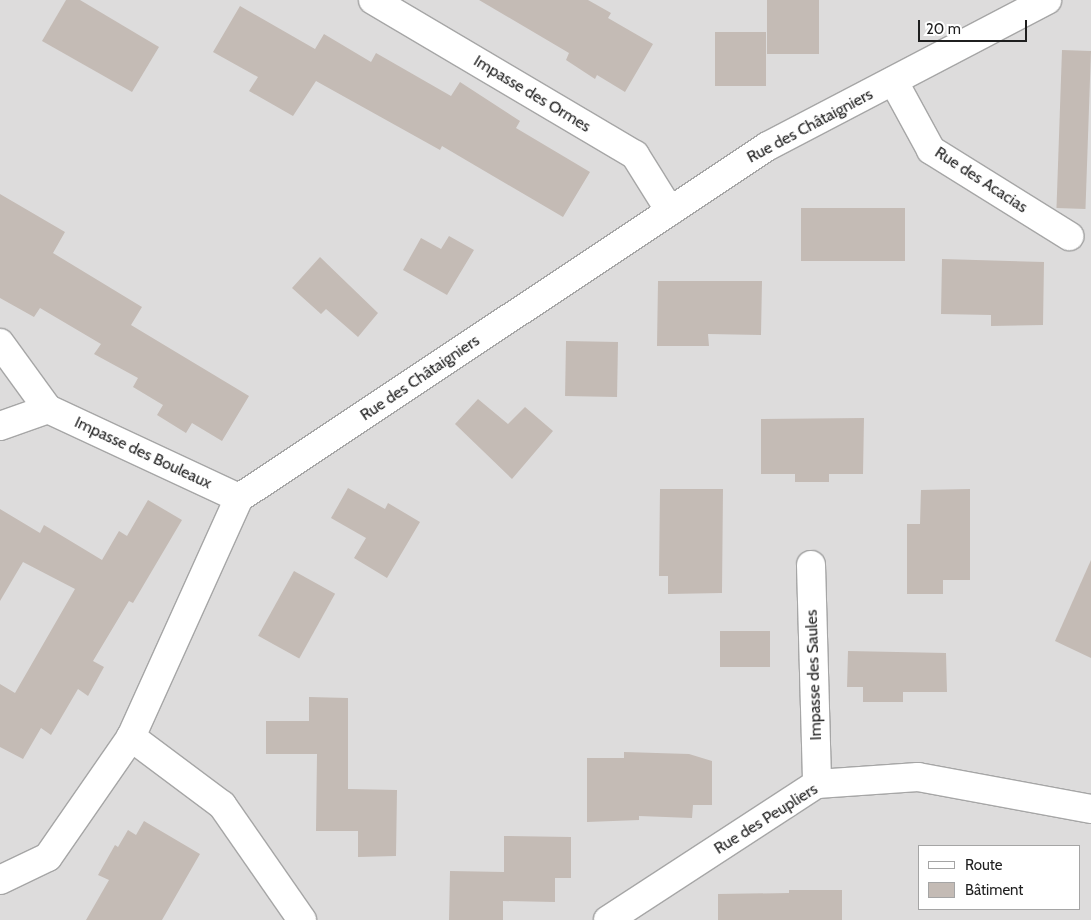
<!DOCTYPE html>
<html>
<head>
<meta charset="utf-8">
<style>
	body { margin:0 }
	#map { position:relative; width:1091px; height:920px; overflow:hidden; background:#efece5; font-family:Cabin,sans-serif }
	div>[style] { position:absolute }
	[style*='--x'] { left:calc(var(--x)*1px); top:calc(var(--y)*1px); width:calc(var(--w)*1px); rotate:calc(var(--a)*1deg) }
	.residential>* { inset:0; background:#dddcdc }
	.building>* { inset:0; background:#c4bbb5; transform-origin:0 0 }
	.roads { filter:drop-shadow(1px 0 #a6a6a6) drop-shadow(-1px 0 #a6a6a6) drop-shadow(0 1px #a6a6a6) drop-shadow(0 -1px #a6a6a6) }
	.minor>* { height:28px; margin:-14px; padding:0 14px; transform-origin:14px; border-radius:14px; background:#fff }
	span { translate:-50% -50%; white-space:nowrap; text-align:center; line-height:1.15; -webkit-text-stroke:5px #fff; paint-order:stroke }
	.street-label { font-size:16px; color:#1f1f1f }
	.legend { position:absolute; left:918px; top:845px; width:162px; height:65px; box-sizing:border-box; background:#fff; border:1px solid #a5a5a5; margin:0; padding:6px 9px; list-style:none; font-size:15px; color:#1f1f1f }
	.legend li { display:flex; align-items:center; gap:10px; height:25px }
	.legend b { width:25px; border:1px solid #a5a5a5 }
	.scale { position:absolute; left:918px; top:20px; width:109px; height:22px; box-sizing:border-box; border:2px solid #1f1f1f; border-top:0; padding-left:6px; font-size:15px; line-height:18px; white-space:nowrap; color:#1f1f1f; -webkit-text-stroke:4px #fff; paint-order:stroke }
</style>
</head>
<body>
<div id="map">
	<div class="residential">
		<div style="clip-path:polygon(evenodd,0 0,1091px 0,1091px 920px,0 920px,0 0,920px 846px,1080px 846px,1080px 909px,920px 909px,920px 846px)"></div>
	</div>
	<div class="building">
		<div style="clip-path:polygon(66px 0,80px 0,159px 47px,132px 92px,42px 41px)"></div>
		<div style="clip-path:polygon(479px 0,588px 0,611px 13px,608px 18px,653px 44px,625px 92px,597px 75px,595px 79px,566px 60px,569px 53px)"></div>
		<div style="left:767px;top:0;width:52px;height:54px"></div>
		<div style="clip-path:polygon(240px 6px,315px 49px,324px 34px,371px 62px,376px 53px,451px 96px,460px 82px,520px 121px,516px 128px,590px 172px,563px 217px,442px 146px,440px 150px,316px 81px,293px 116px,249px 91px,258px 77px,213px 52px)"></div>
		<div style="left:715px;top:32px;width:51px;height:54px"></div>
		<div style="left:1062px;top:50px;width:29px;height:158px;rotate:2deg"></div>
		<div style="clip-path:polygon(0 194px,65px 232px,53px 253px,142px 307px,131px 325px,249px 396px,222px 441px,192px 423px,186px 433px,157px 415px,163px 405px,133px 387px,138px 378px,94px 354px,101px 344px,40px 308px,34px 317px,0 298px)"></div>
		<div style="left:801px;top:208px;width:104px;height:53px"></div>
		<div style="clip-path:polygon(449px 236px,474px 250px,447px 295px,403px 270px,421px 238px,441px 249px)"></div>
		<div style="clip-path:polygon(320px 257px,378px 313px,358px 337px,326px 309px,321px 314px,292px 288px)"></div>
		<div style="clip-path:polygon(942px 259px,1044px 262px,1043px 325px,991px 326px,991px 315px,941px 314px)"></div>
		<div style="clip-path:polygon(658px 281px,762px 281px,761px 335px,708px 334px,709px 346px,657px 346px)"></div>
		<div style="left:618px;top:342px;width:55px;height:52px;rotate:91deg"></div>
		<div style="clip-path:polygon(478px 399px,508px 424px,525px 407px,553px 431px,512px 479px,455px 424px)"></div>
		<div style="clip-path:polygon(864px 418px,863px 474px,829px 474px,829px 482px,795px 482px,795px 474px,761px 474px,761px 419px)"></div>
		<div style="clip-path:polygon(348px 488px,385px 509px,388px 503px,420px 522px,387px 578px,354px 558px,366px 538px,331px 518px)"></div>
		<div style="clip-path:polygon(660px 489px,723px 489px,722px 593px,668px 594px,668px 576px,659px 576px)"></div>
		<div style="clip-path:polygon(970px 489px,970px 580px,943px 580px,943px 594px,907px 594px,907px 524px,920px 524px,921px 490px)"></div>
		<div style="clip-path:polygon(148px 500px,182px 520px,133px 603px,129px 601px,93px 661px,104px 667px,88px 696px,78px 689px,51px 735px,41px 728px,23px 759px,0 747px,0 684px,15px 693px,75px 589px,23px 562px,0 601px,0 509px,40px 533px,44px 525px,102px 560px,119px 531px,127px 536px)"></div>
		<div style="clip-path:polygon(1091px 560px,1091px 658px,1055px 641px)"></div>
		<div style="left:294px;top:571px;width:47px;height:74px;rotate:29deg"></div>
		<div style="left:770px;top:631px;width:36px;height:50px;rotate:90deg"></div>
		<div style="clip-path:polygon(848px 651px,946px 653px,947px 692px,903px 692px,903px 702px,863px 702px,863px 687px,847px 687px)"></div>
		<div style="clip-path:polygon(309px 697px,348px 698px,348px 789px,397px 790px,396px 856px,358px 857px,358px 831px,316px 831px,317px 754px,266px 754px,266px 721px,309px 721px)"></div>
		<div style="clip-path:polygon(624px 752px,689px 754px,712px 761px,712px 805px,693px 805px,692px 818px,639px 816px,639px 820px,587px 822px,587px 758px,624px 758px)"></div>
		<div style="clip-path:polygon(144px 821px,200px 854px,162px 920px,86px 920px,109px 880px,98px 875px,115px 845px,118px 847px,128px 830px,136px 835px)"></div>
		<div style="clip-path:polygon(504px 836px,571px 837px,571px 878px,555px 878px,555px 902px,503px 901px,503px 920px,449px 920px,450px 871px,504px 872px)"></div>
		<div style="clip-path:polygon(789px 890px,842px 890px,842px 920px,718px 920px,718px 894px,789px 893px)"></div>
	</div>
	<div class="roads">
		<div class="minor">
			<div style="--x:373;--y:0;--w:304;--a:30.6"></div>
			<div style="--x:635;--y:155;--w:66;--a:58"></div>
			<div style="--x:894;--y:82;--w:77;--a:61.4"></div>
			<div style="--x:931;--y:150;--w:163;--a:31.9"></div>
			<div style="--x:0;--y:343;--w:82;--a:54"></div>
			<div style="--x:48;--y:409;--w:211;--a:25"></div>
			<div style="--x:0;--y:426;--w:51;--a:-19.5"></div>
			<div style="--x:811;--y:565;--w:219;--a:88.4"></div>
			<div style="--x:0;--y:880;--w:53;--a:-25.6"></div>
			<div style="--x:48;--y:857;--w:146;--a:-55.3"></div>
			<div style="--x:302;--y:920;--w:140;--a:-124.8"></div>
			<div style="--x:222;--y:805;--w:114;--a:-143.2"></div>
			<div style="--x:131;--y:737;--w:262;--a:-65.7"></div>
			<div style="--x:239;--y:498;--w:635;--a:-33.64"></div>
			<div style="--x:768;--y:146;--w:315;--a:-27.6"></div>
			<div style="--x:608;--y:920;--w:249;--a:-33.1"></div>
			<div style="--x:817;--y:784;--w:101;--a:-4"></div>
			<div style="--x:918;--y:777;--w:176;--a:10.5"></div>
		</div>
	</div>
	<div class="street-label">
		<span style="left:532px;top:94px;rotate:31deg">Impasse des Ormes</span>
		<span style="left:810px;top:126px;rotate:-28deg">Rue des Châtaigniers</span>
		<span style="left:981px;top:180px;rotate:33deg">Rue des Acacias</span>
		<span style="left:420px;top:378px;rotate:-34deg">Rue des Châtaigniers</span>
		<span style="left:143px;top:453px;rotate:25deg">Impasse des Bouleaux</span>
		<span style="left:814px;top:675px;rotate:-92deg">Impasse des Saules</span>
		<span style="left:766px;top:819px;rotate:-32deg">Rue des Peupliers</span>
	</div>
	<ul class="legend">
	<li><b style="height:6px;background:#fff"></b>Route</li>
	<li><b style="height:14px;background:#c4bbb5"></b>Bâtiment</li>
	</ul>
	<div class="scale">20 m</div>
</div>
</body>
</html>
